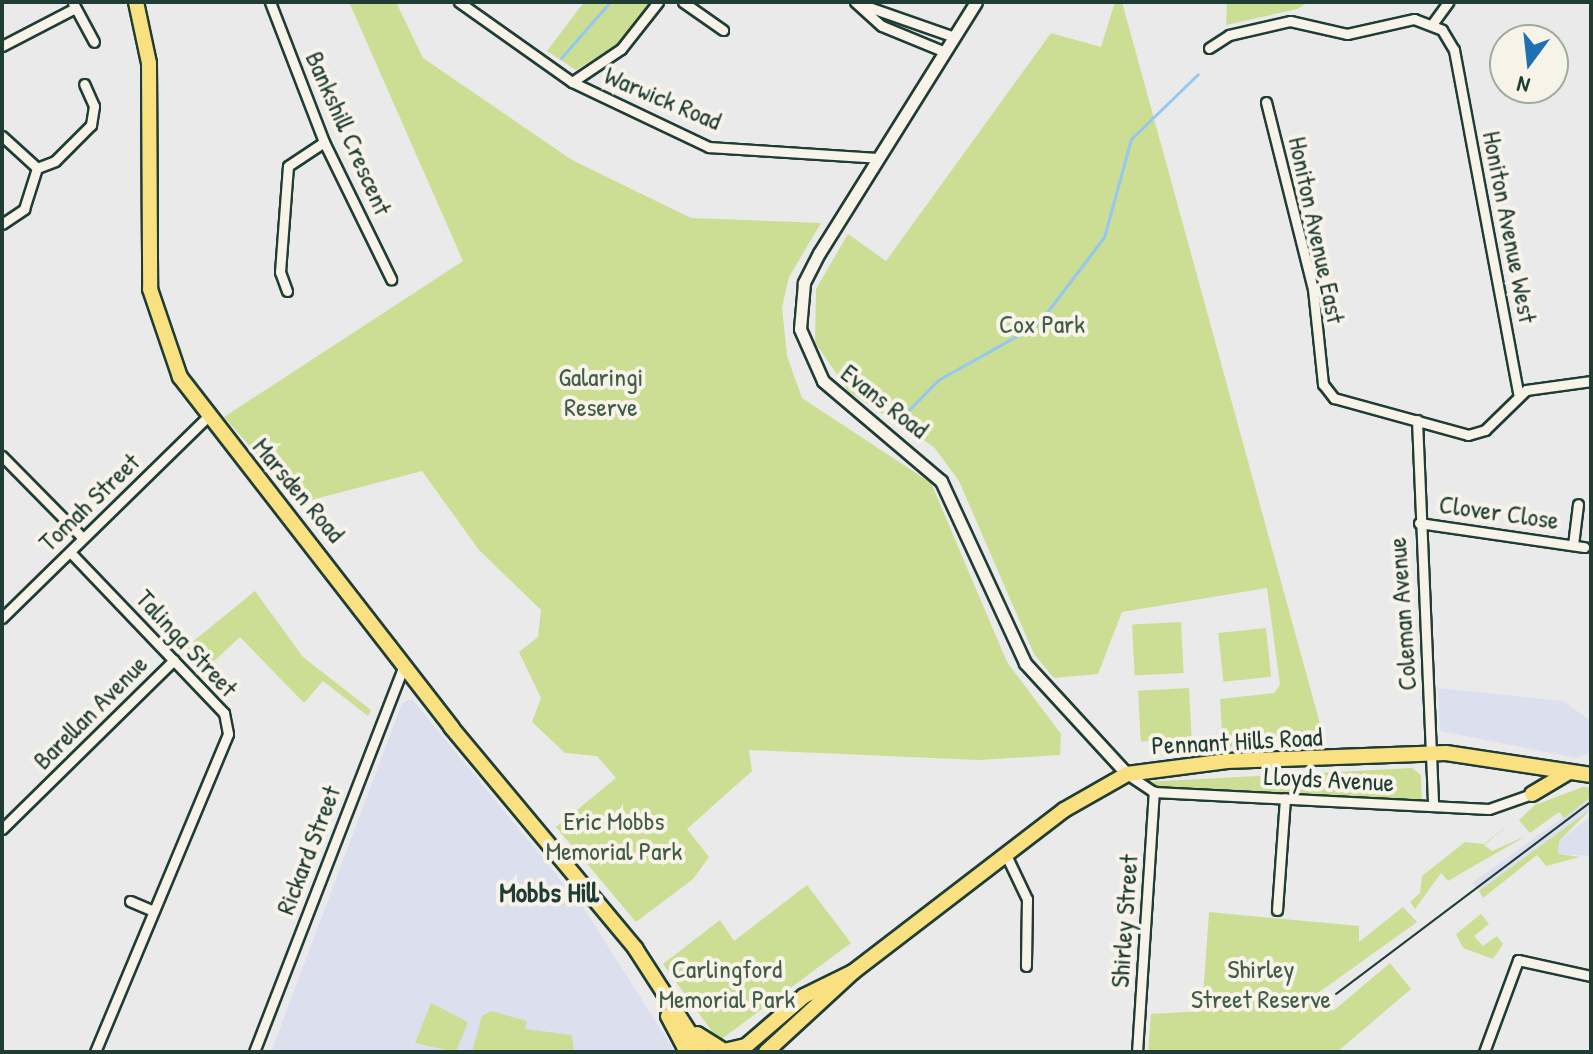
<!DOCTYPE html>
<html>
<head>
<meta charset="utf-8">
<style>
	body { margin:0 }
	#map { position:relative; width:1593px; height:1054px; overflow:hidden; background:#ebeaeb; font-family:"Patrick Hand",sans-serif }
	div>[style] { position:absolute }
	[style*='--x'] { left:calc(var(--x)*1px); top:calc(var(--y)*1px); width:calc(var(--w)*1px); rotate:calc(var(--a)*1deg) }
	.built>* { inset:0; background:#dcdfee }
	.green>* { inset:0; background:#cbde93; transform-origin:0 0 }
	.stream>* { height:3px; margin:-1.5px; padding:0 1.5px; transform-origin:1.5px; border-radius:1.5px; background:#94c8f1 }
	.roads { filter:drop-shadow(2px 0 #1f3d34) drop-shadow(-2px 0 #1f3d34) drop-shadow(0 2px #1f3d34) drop-shadow(0 -2px #1f3d34) }
	.minor>* { height:9px; margin:-4.5px; padding:0 4.5px; transform-origin:4.5px; border-radius:4.5px; background:#f7f3e8 }
	.tertiary>* { height:11px; margin:-5.5px; padding:0 5.5px; transform-origin:5.5px; border-radius:5.5px; background:#f7f3e8 }
	.trunk>* { height:14px; margin:-7px; padding:0 7px; transform-origin:7px; border-radius:7px; background:#f9e181 }
	.tram>* { height:2px; margin:-1px; padding:0 1px; transform-origin:1px; border-radius:1px; background:#1f3d34 }
	span { translate:-50% -50%; white-space:nowrap; text-align:center; line-height:1.15; -webkit-text-stroke:8px #f7f3e8; paint-order:stroke }
	.street-label { font-size:26px; color:#1f3d34 }
	.park-label { font-size:26px; color:#415d47 }
	.neighbourhood-label { font-size:28px; color:#1f3d34; font-weight:700 }
	.frame { position:absolute; inset:0; border:4px solid #1f3d34; pointer-events:none }
	.north { position:absolute; left:1489px; top:24px; width:80px; height:80px; box-sizing:border-box; background:#f7f3e8; border:2px solid #a1aaa0; border-radius:50%; rotate:195deg; font-size:22px; font-weight:700; line-height:32px; text-align:center; color:#1f3d34 }
	.north::after { content:''; display:block; margin:auto; width:28px; height:36px; background:#1f6fb2; clip-path:polygon(50% 0,100% 100%,50% 72%,0 100%) }
</style>
</head>
<body>
<div id="map">
	<div class="built">
		<div style="clip-path:polygon(1438px 688px,1563px 701px,1591px 721px,1591px 753px,1577px 758px,1440px 731px)"></div>
		<div style="clip-path:polygon(412px 699px,583px 907px,675px 1052px,271px 1052px,402px 703px)"></div>
		<div style="clip-path:polygon(1591px 797px,1591px 809px,1487px 888px,1479px 891px,1472px 883px)"></div>
		<div style="clip-path:polygon(1591px 816px,1591px 856px,1558px 854px,1559px 841px)"></div>
	</div>
	<div class="green">
		<div style="clip-path:polygon(349px 2px,396px 2px,423px 58px,572px 160px,691px 218px,821px 223px,789px 277px,782px 307px,787px 356px,802px 398px,931px 483px,1007px 662px,1061px 734px,1060px 755px,979px 760px,749px 750px,752px 771px,687px 829px,709px 857px,693px 879px,636px 922px,556px 827px,616px 778px,597px 756px,565px 753px,532px 722px,541px 698px,519px 652px,538px 637px,541px 610px,479px 550px,422px 471px,300px 503px,224px 417px,463px 261px)"></div>
		<div style="clip-path:polygon(584px 2px,650px 2px,617px 45px,576px 70px,547px 51px)"></div>
		<div style="clip-path:polygon(1115px 2px,1122px 2px,1325px 742px,1223px 747px,1220px 699px,1274px 693px,1280px 685px,1267px 588px,1122px 612px,1098px 674px,1054px 678px,1034px 654px,959px 481px,934px 447px,848px 391px,815px 342px,816px 289px,848px 234px,886px 261px,1051px 33px,1101px 47px)"></div>
		<div style="clip-path:polygon(1309px 2px,1297px 9px,1226px 25px,1227px 2px)"></div>
		<div style="clip-path:polygon(255px 591px,303px 657px,371px 710px,368px 716px,323px 681px,304px 703px,240px 637px,201px 673px,180px 652px)"></div>
		<div style="left:1181px;top:622px;width:51px;height:49px;rotate:87deg"></div>
		<div style="left:1266px;top:628px;width:49px;height:48px;rotate:84deg"></div>
		<div style="left:1189px;top:688px;width:51px;height:51px;rotate:87deg"></div>
		<div style="clip-path:polygon(1412px 768px,1421px 775px,1422px 802px,1149px 788px,1144px 782px)"></div>
		<div style="clip-path:polygon(1583px 787px,1591px 788px,1591px 797px,1564px 818px,1559px 812px,1530px 833px,1519px 820px,1535px 805px)"></div>
		<div style="clip-path:polygon(1591px 809px,1559px 841px,1558px 854px,1580px 857px,1546px 866px,1537px 855px,1483px 898px,1479px 891px)"></div>
		<div style="clip-path:polygon(1517px 818px,1484px 845px,1492px 851px,1526px 836px,1448px 881px,1441px 873px,1415px 909px,1410px 902px,1420px 893px,1422px 876px,1465px 842px,1484px 844px)"></div>
		<div style="clip-path:polygon(807px 885px,851px 943px,719px 1041px,663px 964px,720px 920px,734px 941px)"></div>
		<div style="clip-path:polygon(1403px 907px,1417px 922px,1318px 993px,1333px 1011px,1390px 963px,1411px 989px,1337px 1052px,1148px 1052px,1151px 1014px,1202px 1011px,1209px 912px,1359px 926px,1359px 942px)"></div>
		<div style="clip-path:polygon(1481px 914px,1489px 924px,1474px 936px,1483px 946px,1497px 936px,1503px 944px,1493px 959px,1463px 948px,1456px 934px)"></div>
		<div style="clip-path:polygon(431px 1003px,468px 1022px,456px 1052px,415px 1043px)"></div>
		<div style="clip-path:polygon(491px 1011px,527px 1021px,525px 1029px,572px 1035px,574px 1052px,472px 1052px,482px 1016px)"></div>
	</div>
	<div class="stream">
		<div style="--x:561;--y:58;--w:74;--a:-48.8"></div>
		<div style="--x:900;--y:419;--w:54;--a:-45.7"></div>
		<div style="--x:938;--y:380;--w:115;--a:-29.2"></div>
		<div style="--x:1038;--y:324;--w:109;--a:-52.8"></div>
		<div style="--x:1104;--y:237;--w:102;--a:-74.6"></div>
		<div style="--x:1131;--y:139;--w:93;--a:-44.1"></div>
	</div>
	<div class="roads">
		<div class="minor">
			<div style="--x:270;--y:2;--w:150;--a:68.9"></div>
			<div style="--x:324;--y:142;--w:153;--a:63.9"></div>
			<div style="--x:459;--y:2;--w:138;--a:35.3"></div>
			<div style="--x:572;--y:82;--w:152;--a:25.4"></div>
			<div style="--x:709;--y:147;--w:168;--a:3.7"></div>
			<div style="--x:683;--y:2;--w:49;--a:35"></div>
			<div style="--x:855;--y:2;--w:36;--a:42"></div>
			<div style="--x:882;--y:26;--w:68;--a:22.4"></div>
			<div style="--x:73;--y:3;--w:44;--a:61.7"></div>
			<div style="--x:860;--y:4;--w:100;--a:19.3"></div>
			<div style="--x:1433;--y:23;--w:26;--a:-54"></div>
			<div style="--x:2;--y:46;--w:82;--a:-27.5"></div>
			<div style="--x:1209;--y:48;--w:24;--a:-33"></div>
			<div style="--x:1229;--y:35;--w:63;--a:-12.9"></div>
			<div style="--x:1290;--y:21;--w:58;--a:12.8"></div>
			<div style="--x:1347;--y:34;--w:69;--a:-12.6"></div>
			<div style="--x:1414;--y:19;--w:30;--a:21"></div>
			<div style="--x:1442;--y:30;--w:23;--a:59"></div>
			<div style="--x:1454;--y:50;--w:349;--a:79.4"></div>
			<div style="--x:572;--y:82;--w:59;--a:-34"></div>
			<div style="--x:621;--y:49;--w:60;--a:-51.8"></div>
			<div style="--x:1266;--y:102;--w:193;--a:75.9"></div>
			<div style="--x:1313;--y:289;--w:96;--a:84"></div>
			<div style="--x:1323;--y:384;--w:18;--a:52"></div>
			<div style="--x:1334;--y:398;--w:139;--a:15.4"></div>
			<div style="--x:1468;--y:435;--w:18;--a:-16"></div>
			<div style="--x:1485;--y:430;--w:57;--a:-44.3"></div>
			<div style="--x:1526;--y:390;--w:66;--a:-7.9"></div>
			<div style="--x:2;--y:136;--w:47;--a:42.4"></div>
			<div style="--x:37;--y:168;--w:19;--a:-21"></div>
			<div style="--x:55;--y:161;--w:51;--a:-45"></div>
			<div style="--x:91;--y:125;--w:19;--a:-81"></div>
			<div style="--x:94;--y:106;--w:24;--a:-114"></div>
			<div style="--x:2;--y:224;--w:27;--a:-34"></div>
			<div style="--x:24;--y:209;--w:43;--a:-72.4"></div>
			<div style="--x:287;--y:291;--w:20;--a:-110"></div>
			<div style="--x:280;--y:272;--w:106;--a:-85.7"></div>
			<div style="--x:288;--y:166;--w:43;--a:-33.7"></div>
			<div style="--x:1417;--y:420;--w:386;--a:87.6"></div>
			<div style="--x:2;--y:456;--w:115;--a:45.4"></div>
			<div style="--x:1419;--y:523;--w:167;--a:8.3"></div>
			<div style="--x:1573;--y:545;--w:41;--a:-83"></div>
			<div style="--x:70;--y:552;--w:223;--a:46.3"></div>
			<div style="--x:224;--y:713;--w:21;--a:79"></div>
			<div style="--x:228;--y:734;--w:345;--a:112.7"></div>
			<div style="--x:2;--y:618;--w:286;--a:-44.4"></div>
			<div style="--x:1127;--y:774;--w:32;--a:34"></div>
			<div style="--x:1154;--y:792;--w:335;--a:2.9"></div>
			<div style="--x:1489;--y:809;--w:46;--a:-19.2"></div>
			<div style="--x:2;--y:829;--w:241;--a:-44.5"></div>
			<div style="--x:1006;--y:855;--w:49;--a:64.5"></div>
			<div style="--x:1027;--y:899;--w:67;--a:90.9"></div>
			<div style="--x:130;--y:901;--w:23;--a:23"></div>
			<div style="--x:1277;--y:910;--w:112;--a:-85.9"></div>
			<div style="--x:254;--y:1052;--w:415;--a:-68.8"></div>
			<div style="--x:1137;--y:1052;--w:261;--a:-86.3"></div>
			<div style="--x:1484;--y:1052;--w:98;--a:-69.7"></div>
			<div style="--x:1518;--y:960;--w:75;--a:12.4"></div>
		</div>
		<div class="tertiary">
			<div style="--x:976;--y:2;--w:296;--a:122"></div>
			<div style="--x:819;--y:253;--w:34;--a:117"></div>
			<div style="--x:804;--y:283;--w:46;--a:95"></div>
			<div style="--x:800;--y:329;--w:57;--a:66.1"></div>
			<div style="--x:823;--y:381;--w:155;--a:40.3"></div>
			<div style="--x:941;--y:481;--w:200;--a:65.2"></div>
			<div style="--x:1025;--y:663;--w:151;--a:47.4"></div>
		</div>
		<div class="trunk">
			<div style="--x:136;--y:2;--w:62;--a:78"></div>
			<div style="--x:149;--y:63;--w:226;--a:89.7"></div>
			<div style="--x:150;--y:289;--w:93;--a:71.2"></div>
			<div style="--x:180;--y:377;--w:443;--a:52.2"></div>
			<div style="--x:451;--y:727;--w:288;--a:50.2"></div>
			<div style="--x:635;--y:948;--w:124;--a:57.2"></div>
			<div style="--x:1532;--y:794;--w:43;--a:-30.7"></div>
			<div style="--x:668;--y:1016;--w:41;--a:62.2"></div>
			<div style="--x:697;--y:1034;--w:32;--a:32"></div>
			<div style="--x:724;--y:1051;--w:22;--a:-13"></div>
			<div style="--x:739;--y:1052;--w:86;--a:-40.7"></div>
			<div style="--x:804;--y:996;--w:55;--a:-26.1"></div>
			<div style="--x:766;--y:1052;--w:118;--a:-42.6"></div>
			<div style="--x:853;--y:972;--w:266;--a:-37.5"></div>
			<div style="--x:1064;--y:810;--w:73;--a:-29.7"></div>
			<div style="--x:1127;--y:774;--w:101;--a:-7.4"></div>
			<div style="--x:1227;--y:761;--w:219;--a:-2.1"></div>
			<div style="--x:1446;--y:753;--w:147;--a:8.6"></div>
		</div>
	</div>
	<div class="tram">
		<div style="--x:1336;--y:994;--w:319;--a:-37"></div>
	</div>
	<div class="street-label">
		<span style="left:663px;top:98px;rotate:23deg">Warwick Road</span>
		<span style="left:349px;top:133px;rotate:66deg">Bankshill Crescent</span>
		<span style="left:1510px;top:227px;rotate:79deg">Honiton Avenue West</span>
		<span style="left:1317px;top:230px;rotate:78deg">Honiton Avenue East</span>
		<span style="left:885px;top:401px;rotate:38deg">Evans Road</span>
		<span style="left:299px;top:490px;rotate:50deg">Marsden Road</span>
		<span style="left:89px;top:502px;rotate:-44deg">Tomah Street</span>
		<span style="left:1499px;top:512px;rotate:8deg">Clover Close</span>
		<span style="left:1402px;top:614px;rotate:-94deg">Coleman Avenue</span>
		<span style="left:187px;top:643px;rotate:47deg">Talinga Street</span>
		<span style="left:90px;top:712px;rotate:-45deg">Barellan Avenue</span>
		<span style="left:1237px;top:741px;rotate:-3deg">Pennant Hills Road</span>
		<span style="left:1329px;top:779px;rotate:3deg">Lloyds Avenue</span>
		<span style="left:308px;top:850px;rotate:-69deg">Rickard Street</span>
		<span style="left:1124px;top:921px;rotate:-86deg">Shirley Street</span>
	</div>
	<div class="park-label">
		<span style="left:1042px;top:324px">Cox Park</span>
		<span style="left:601px;top:392px">Galaringi<br>Reserve</span>
		<span style="left:614px;top:836px">Eric Mobbs<br>Memorial Park</span>
		<span style="left:727px;top:984px">Carlingford<br>Memorial Park</span>
		<span style="left:1261px;top:984px">Shirley<br>Street Reserve</span>
	</div>
	<div class="neighbourhood-label">
		<span style="left:549px;top:892px">Mobbs Hill</span>
	</div>
	<div class="frame"></div>
	<div class="north">N</div>
</div>
</body>
</html>
